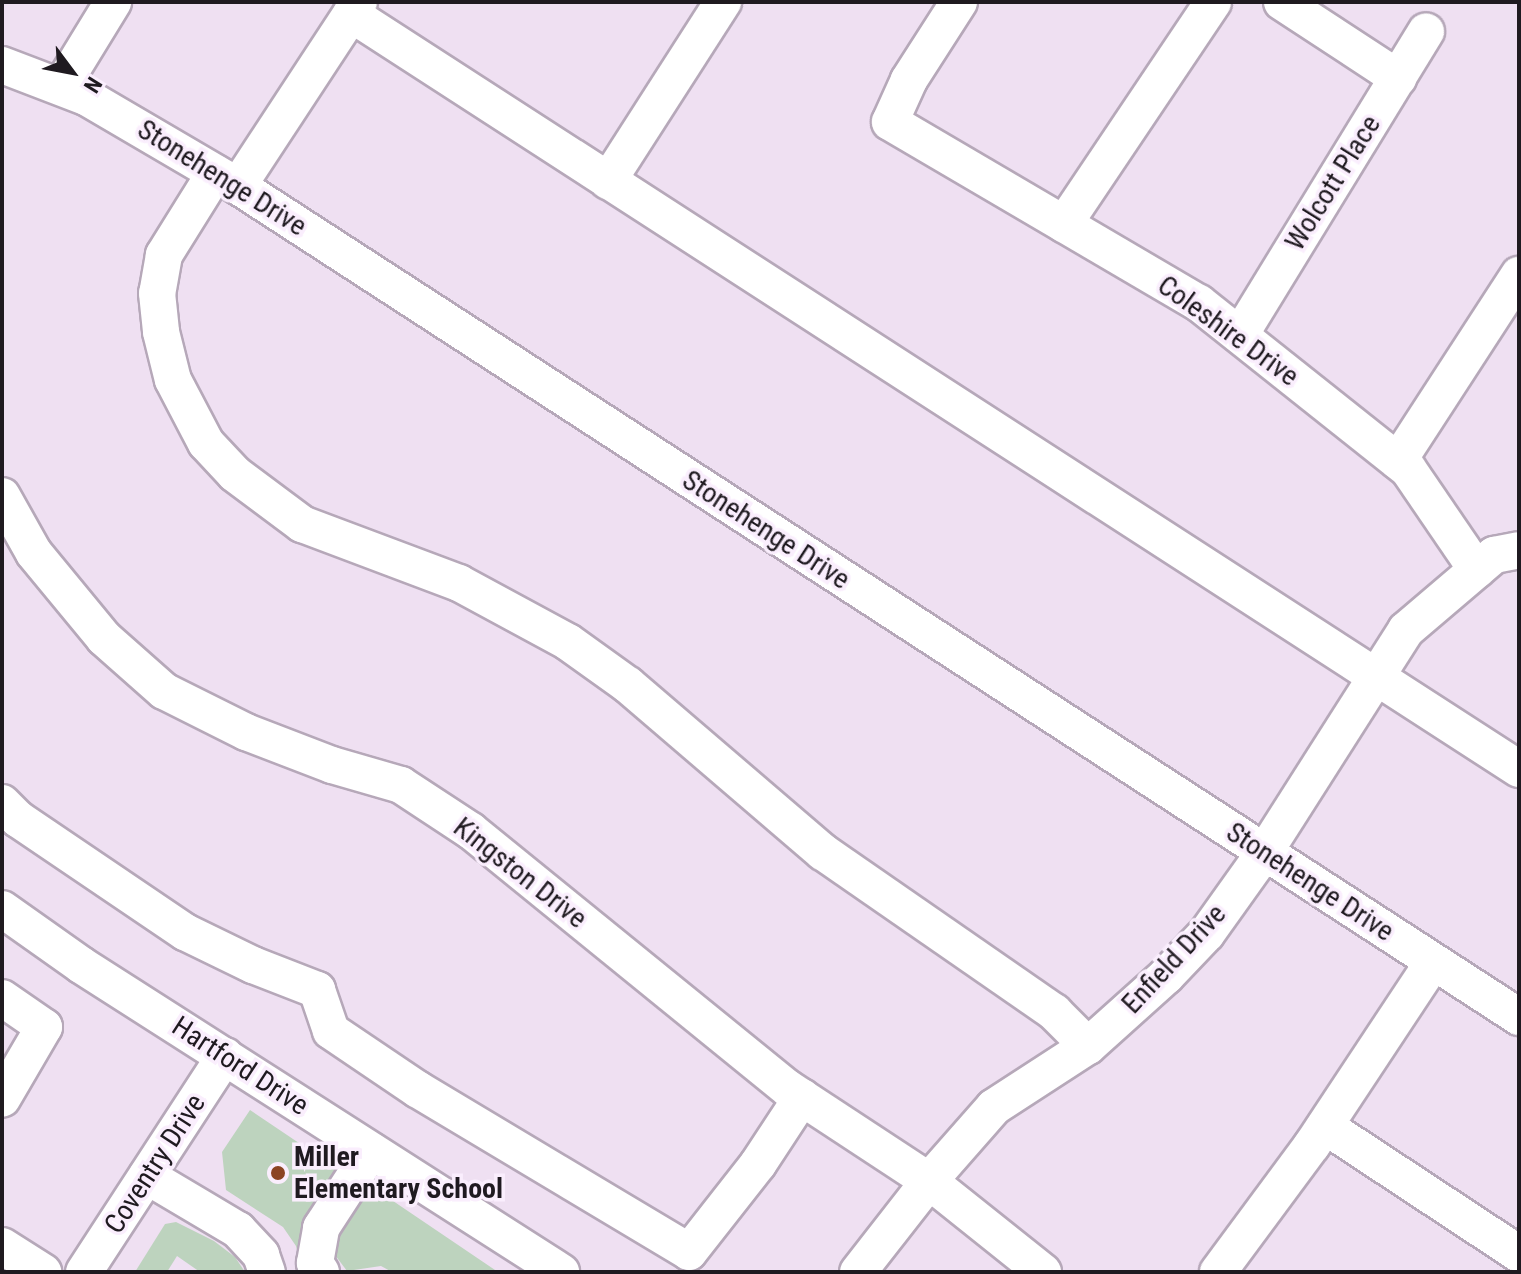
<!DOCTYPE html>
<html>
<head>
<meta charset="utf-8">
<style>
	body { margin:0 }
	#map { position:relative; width:1521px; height:1274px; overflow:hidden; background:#efe0f2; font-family:"Roboto Condensed",sans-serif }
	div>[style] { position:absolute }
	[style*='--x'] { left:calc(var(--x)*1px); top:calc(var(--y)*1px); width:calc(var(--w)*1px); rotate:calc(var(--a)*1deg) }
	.green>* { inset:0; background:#bdd3be }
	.roads { filter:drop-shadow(2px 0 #b6a8b9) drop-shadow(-2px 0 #b6a8b9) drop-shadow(0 2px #b6a8b9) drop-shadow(0 -2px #b6a8b9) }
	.minor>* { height:36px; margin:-18px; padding:0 18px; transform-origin:18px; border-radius:18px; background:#fff }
	.dots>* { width:22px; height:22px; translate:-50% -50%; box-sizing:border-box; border:4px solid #faeefd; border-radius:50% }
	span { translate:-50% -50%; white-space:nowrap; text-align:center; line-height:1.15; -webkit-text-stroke:7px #faeefd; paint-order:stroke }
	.street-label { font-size:28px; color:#1f1a20 }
	.poi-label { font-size:28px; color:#1f1a20; font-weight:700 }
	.left { translate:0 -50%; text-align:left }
	.frame { position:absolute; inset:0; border:4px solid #1f1a20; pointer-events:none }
	.north { position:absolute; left:32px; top:32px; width:80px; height:80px; -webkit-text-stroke:6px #faeefd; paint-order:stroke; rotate:122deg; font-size:22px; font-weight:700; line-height:32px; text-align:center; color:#1f1a20 }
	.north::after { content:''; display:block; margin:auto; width:28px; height:36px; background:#1f1a20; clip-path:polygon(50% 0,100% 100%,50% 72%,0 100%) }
</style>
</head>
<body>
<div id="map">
	<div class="green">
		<div style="clip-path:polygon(250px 1110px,345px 1174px,302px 1272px,296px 1246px,283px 1227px,226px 1190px,222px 1152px)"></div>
		<div style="clip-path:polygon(365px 1182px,498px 1272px,392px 1272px,381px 1266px,347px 1271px,326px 1243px)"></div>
		<div style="clip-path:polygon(176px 1222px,214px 1241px,235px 1257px,245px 1272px,200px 1272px,177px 1256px,167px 1272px,135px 1272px,165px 1224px)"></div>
	</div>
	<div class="roads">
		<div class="minor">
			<div style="--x:959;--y:2;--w:93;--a:122.7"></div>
			<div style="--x:909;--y:80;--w:46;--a:114.3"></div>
			<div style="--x:890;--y:122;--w:358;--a:30.4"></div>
			<div style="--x:1199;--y:303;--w:267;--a:38.5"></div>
			<div style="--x:1408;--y:469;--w:122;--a:55.7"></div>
			<div style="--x:1282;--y:2;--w:139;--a:33.2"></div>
			<div style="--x:351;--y:14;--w:1391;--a:32.88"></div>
			<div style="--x:2;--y:65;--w:90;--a:20.9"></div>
			<div style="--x:86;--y:97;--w:176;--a:30.4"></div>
			<div style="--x:238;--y:186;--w:1527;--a:32.97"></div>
			<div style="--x:61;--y:87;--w:100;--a:-58.5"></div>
			<div style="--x:215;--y:173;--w:97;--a:121.9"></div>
			<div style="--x:164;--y:255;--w:39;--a:100"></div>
			<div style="--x:157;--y:293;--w:39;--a:84"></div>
			<div style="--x:161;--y:332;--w:49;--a:76"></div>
			<div style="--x:173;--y:380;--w:71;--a:62.4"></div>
			<div style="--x:206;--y:443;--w:42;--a:46.9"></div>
			<div style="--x:235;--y:474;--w:84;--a:36.7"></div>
			<div style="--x:302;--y:524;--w:168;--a:20.6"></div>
			<div style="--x:459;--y:583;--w:124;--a:28.4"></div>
			<div style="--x:568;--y:642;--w:74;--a:35.6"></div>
			<div style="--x:628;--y:685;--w:257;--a:40.6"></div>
			<div style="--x:823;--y:852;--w:281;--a:34.7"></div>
			<div style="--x:1054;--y:1012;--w:48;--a:45"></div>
			<div style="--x:608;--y:181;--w:213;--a:-57.3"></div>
			<div style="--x:238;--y:186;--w:220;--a:-56.7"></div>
			<div style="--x:1064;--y:224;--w:267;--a:-56.1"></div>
			<div style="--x:1240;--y:335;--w:356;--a:-58.5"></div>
			<div style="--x:1398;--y:461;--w:222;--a:-57"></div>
			<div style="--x:2;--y:496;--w:65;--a:60.7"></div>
			<div style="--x:34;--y:553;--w:110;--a:50.5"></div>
			<div style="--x:104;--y:638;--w:80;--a:41.5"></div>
			<div style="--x:164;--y:691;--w:92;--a:26.6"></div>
			<div style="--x:246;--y:732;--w:92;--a:21"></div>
			<div style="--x:332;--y:765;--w:72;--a:16.2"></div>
			<div style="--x:401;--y:785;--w:84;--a:33.3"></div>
			<div style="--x:471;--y:831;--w:409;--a:39.1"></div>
			<div style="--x:789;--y:1089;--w:168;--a:33.3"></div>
			<div style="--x:929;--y:1181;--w:146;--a:38.6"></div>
			<div style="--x:2;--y:803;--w:23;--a:45"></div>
			<div style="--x:18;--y:819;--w:202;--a:34.1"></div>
			<div style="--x:185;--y:932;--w:76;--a:25.9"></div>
			<div style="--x:253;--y:965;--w:69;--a:21.3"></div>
			<div style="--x:317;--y:990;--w:43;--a:71.1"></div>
			<div style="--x:331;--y:1031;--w:104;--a:34"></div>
			<div style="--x:417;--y:1089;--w:317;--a:30.9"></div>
			<div style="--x:689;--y:1252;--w:112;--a:-51.9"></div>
			<div style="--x:758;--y:1164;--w:80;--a:-56.7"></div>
			<div style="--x:2;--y:909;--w:97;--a:35.3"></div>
			<div style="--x:81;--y:965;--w:570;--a:32.6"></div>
			<div style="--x:2;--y:998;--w:51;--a:34.6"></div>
			<div style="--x:44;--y:1027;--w:83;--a:120.3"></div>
			<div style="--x:1325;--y:1126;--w:232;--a:33.4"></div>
			<div style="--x:147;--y:1176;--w:106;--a:30.7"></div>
			<div style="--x:238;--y:1230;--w:34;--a:47"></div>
			<div style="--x:261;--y:1255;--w:18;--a:71"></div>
			<div style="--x:2;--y:1246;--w:49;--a:32.4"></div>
			<div style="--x:84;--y:1272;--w:258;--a:-56.9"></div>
			<div style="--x:321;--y:1272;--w:11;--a:-124"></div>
			<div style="--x:315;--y:1263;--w:36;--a:-80"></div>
			<div style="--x:321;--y:1228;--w:92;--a:-57"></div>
			<div style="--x:858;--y:1272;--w:115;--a:-52"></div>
			<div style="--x:929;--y:1181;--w:98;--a:-48.7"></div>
			<div style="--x:994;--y:1107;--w:112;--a:-33"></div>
			<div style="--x:1088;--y:1046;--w:105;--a:-41.9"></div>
			<div style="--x:1166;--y:976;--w:59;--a:-46.4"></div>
			<div style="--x:1207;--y:933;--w:98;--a:-54.5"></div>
			<div style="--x:1264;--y:853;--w:264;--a:-57.5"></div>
			<div style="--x:1406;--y:630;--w:116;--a:-40.4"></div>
			<div style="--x:1494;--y:555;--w:25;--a:-11"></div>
			<div style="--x:1218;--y:1272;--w:158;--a:-53.5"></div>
			<div style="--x:1312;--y:1145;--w:219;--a:-56.5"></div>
		</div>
	</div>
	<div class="dots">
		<div style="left:278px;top:1173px;background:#8b4422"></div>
	</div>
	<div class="street-label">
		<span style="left:222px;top:178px;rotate:32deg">Stonehenge Drive</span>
		<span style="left:1333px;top:183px;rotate:-58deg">Wolcott Place</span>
		<span style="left:1228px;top:331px;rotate:36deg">Coleshire Drive</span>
		<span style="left:766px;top:530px;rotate:33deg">Stonehenge Drive</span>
		<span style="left:520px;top:873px;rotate:38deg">Kingston Drive</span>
		<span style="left:1310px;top:882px;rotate:33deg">Stonehenge Drive</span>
		<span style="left:1174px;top:959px;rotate:-47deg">Enfield Drive</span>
		<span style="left:240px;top:1066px;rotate:33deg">Hartford Drive</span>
		<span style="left:155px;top:1164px;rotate:-57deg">Coventry Drive</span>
	</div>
	<div class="poi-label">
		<span class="left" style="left:294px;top:1173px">Miller<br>Elementary School</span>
	</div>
	<div class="frame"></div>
	<div class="north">N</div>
</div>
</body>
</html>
